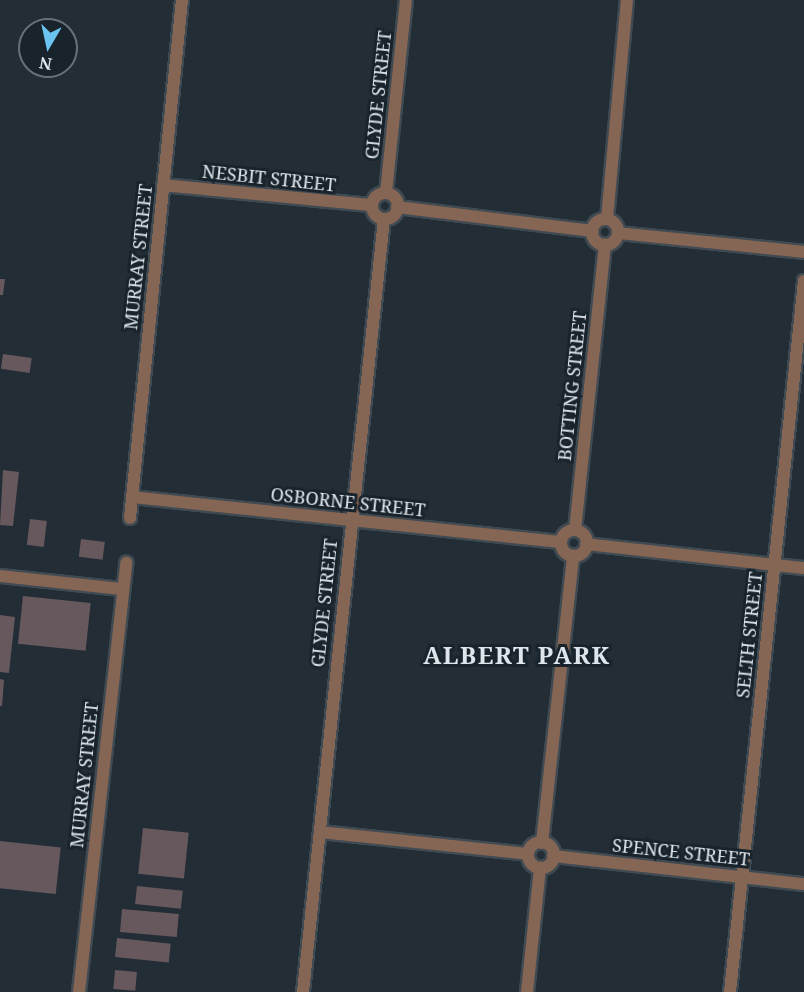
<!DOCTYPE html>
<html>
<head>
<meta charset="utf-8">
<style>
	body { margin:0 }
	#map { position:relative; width:804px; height:992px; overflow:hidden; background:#222d35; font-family:"Noto Serif",serif }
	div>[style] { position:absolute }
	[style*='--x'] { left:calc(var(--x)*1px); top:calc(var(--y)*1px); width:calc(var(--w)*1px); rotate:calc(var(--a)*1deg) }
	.building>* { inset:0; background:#67585e; transform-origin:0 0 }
	.roads { filter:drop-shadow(2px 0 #404a52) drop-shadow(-2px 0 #404a52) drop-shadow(0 2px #404a52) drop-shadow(0 -2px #404a52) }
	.street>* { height:12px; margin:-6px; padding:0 6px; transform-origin:6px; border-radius:6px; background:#856553 }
	.street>.ring { margin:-6px; padding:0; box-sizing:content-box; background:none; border:12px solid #856553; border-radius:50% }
	span { translate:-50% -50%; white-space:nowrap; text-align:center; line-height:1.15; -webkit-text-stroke:6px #18232b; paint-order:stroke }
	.street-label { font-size:18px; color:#dee5eb }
	.district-label { font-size:24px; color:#dee5eb; font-weight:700; letter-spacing:1.5px }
	.north { position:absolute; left:18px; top:18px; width:60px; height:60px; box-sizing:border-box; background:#18232b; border:2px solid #677178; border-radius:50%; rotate:189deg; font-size:16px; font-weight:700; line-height:24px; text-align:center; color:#dee5eb }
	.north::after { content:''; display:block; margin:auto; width:21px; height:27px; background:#6bc3f2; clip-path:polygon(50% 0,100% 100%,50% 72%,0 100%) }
</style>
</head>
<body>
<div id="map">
	<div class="building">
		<div style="clip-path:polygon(0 279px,5px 279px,3px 295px,0 295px)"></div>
		<div style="left:3px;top:354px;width:29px;height:15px;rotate:8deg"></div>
		<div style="clip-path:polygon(3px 470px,19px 472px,13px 526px,0 525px)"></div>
		<div style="left:30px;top:519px;width:17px;height:26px;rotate:7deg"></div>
		<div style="left:81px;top:539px;width:24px;height:18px;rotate:7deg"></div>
		<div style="left:23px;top:596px;width:68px;height:48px;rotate:6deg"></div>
		<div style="clip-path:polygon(0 615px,15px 617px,9px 673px,0 672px)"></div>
		<div style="clip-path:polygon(0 679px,4px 680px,2px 706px,0 706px)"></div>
		<div style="left:143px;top:828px;width:46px;height:46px;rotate:6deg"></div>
		<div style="left:0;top:841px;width:61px;height:47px;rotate:6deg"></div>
		<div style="left:137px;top:886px;width:46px;height:18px;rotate:6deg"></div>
		<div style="left:122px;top:909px;width:57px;height:23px;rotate:5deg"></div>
		<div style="left:117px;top:938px;width:54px;height:19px;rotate:6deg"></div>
		<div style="left:115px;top:970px;width:22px;height:19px;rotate:5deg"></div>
	</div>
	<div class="roads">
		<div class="street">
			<div style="--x:163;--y:185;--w:210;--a:5.5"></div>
			<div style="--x:386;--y:193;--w:194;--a:-84.1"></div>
			<div class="ring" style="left:372px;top:193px;width:14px;height:14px"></div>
			<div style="--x:397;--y:207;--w:197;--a:7"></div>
			<div style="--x:607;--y:219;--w:220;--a:-84.8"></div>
			<div class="ring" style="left:592px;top:219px;width:14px;height:14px"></div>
			<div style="--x:618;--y:233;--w:187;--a:5.8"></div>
			<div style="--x:132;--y:497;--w:431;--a:6"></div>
			<div style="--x:130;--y:518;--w:521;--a:-84.27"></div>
			<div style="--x:575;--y:530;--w:287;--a:-84"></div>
			<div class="ring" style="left:561px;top:530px;width:14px;height:14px"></div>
			<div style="--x:586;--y:544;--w:219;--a:6.3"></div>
			<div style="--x:0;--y:576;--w:123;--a:6.1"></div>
			<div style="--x:320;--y:832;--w:209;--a:6"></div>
			<div class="ring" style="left:528px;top:842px;width:14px;height:14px"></div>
			<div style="--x:542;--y:843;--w:289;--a:-83.8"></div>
			<div style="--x:553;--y:856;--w:253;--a:6.4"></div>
			<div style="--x:79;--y:992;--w:432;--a:-83.7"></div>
			<div style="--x:303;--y:992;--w:777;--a:-84.02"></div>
			<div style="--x:527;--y:992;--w:125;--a:-84"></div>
			<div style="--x:730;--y:992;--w:715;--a:-84.06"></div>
		</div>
	</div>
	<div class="street-label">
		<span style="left:378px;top:95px;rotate:-84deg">GLYDE STREET</span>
		<span style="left:269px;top:178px;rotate:6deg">NESBIT STREET</span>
		<span style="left:138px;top:257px;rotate:-84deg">MURRAY STREET</span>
		<span style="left:572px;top:386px;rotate:-84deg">BOTTING STREET</span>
		<span style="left:348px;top:502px;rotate:6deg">OSBORNE STREET</span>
		<span style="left:324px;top:603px;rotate:-84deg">GLYDE STREET</span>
		<span style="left:749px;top:635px;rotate:-84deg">SELTH STREET</span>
		<span style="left:84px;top:775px;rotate:-84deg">MURRAY STREET</span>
		<span style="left:681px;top:852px;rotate:6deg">SPENCE STREET</span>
	</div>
	<div class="district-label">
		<span style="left:517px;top:655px">ALBERT PARK</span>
	</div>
	<div class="north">N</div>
</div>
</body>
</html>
